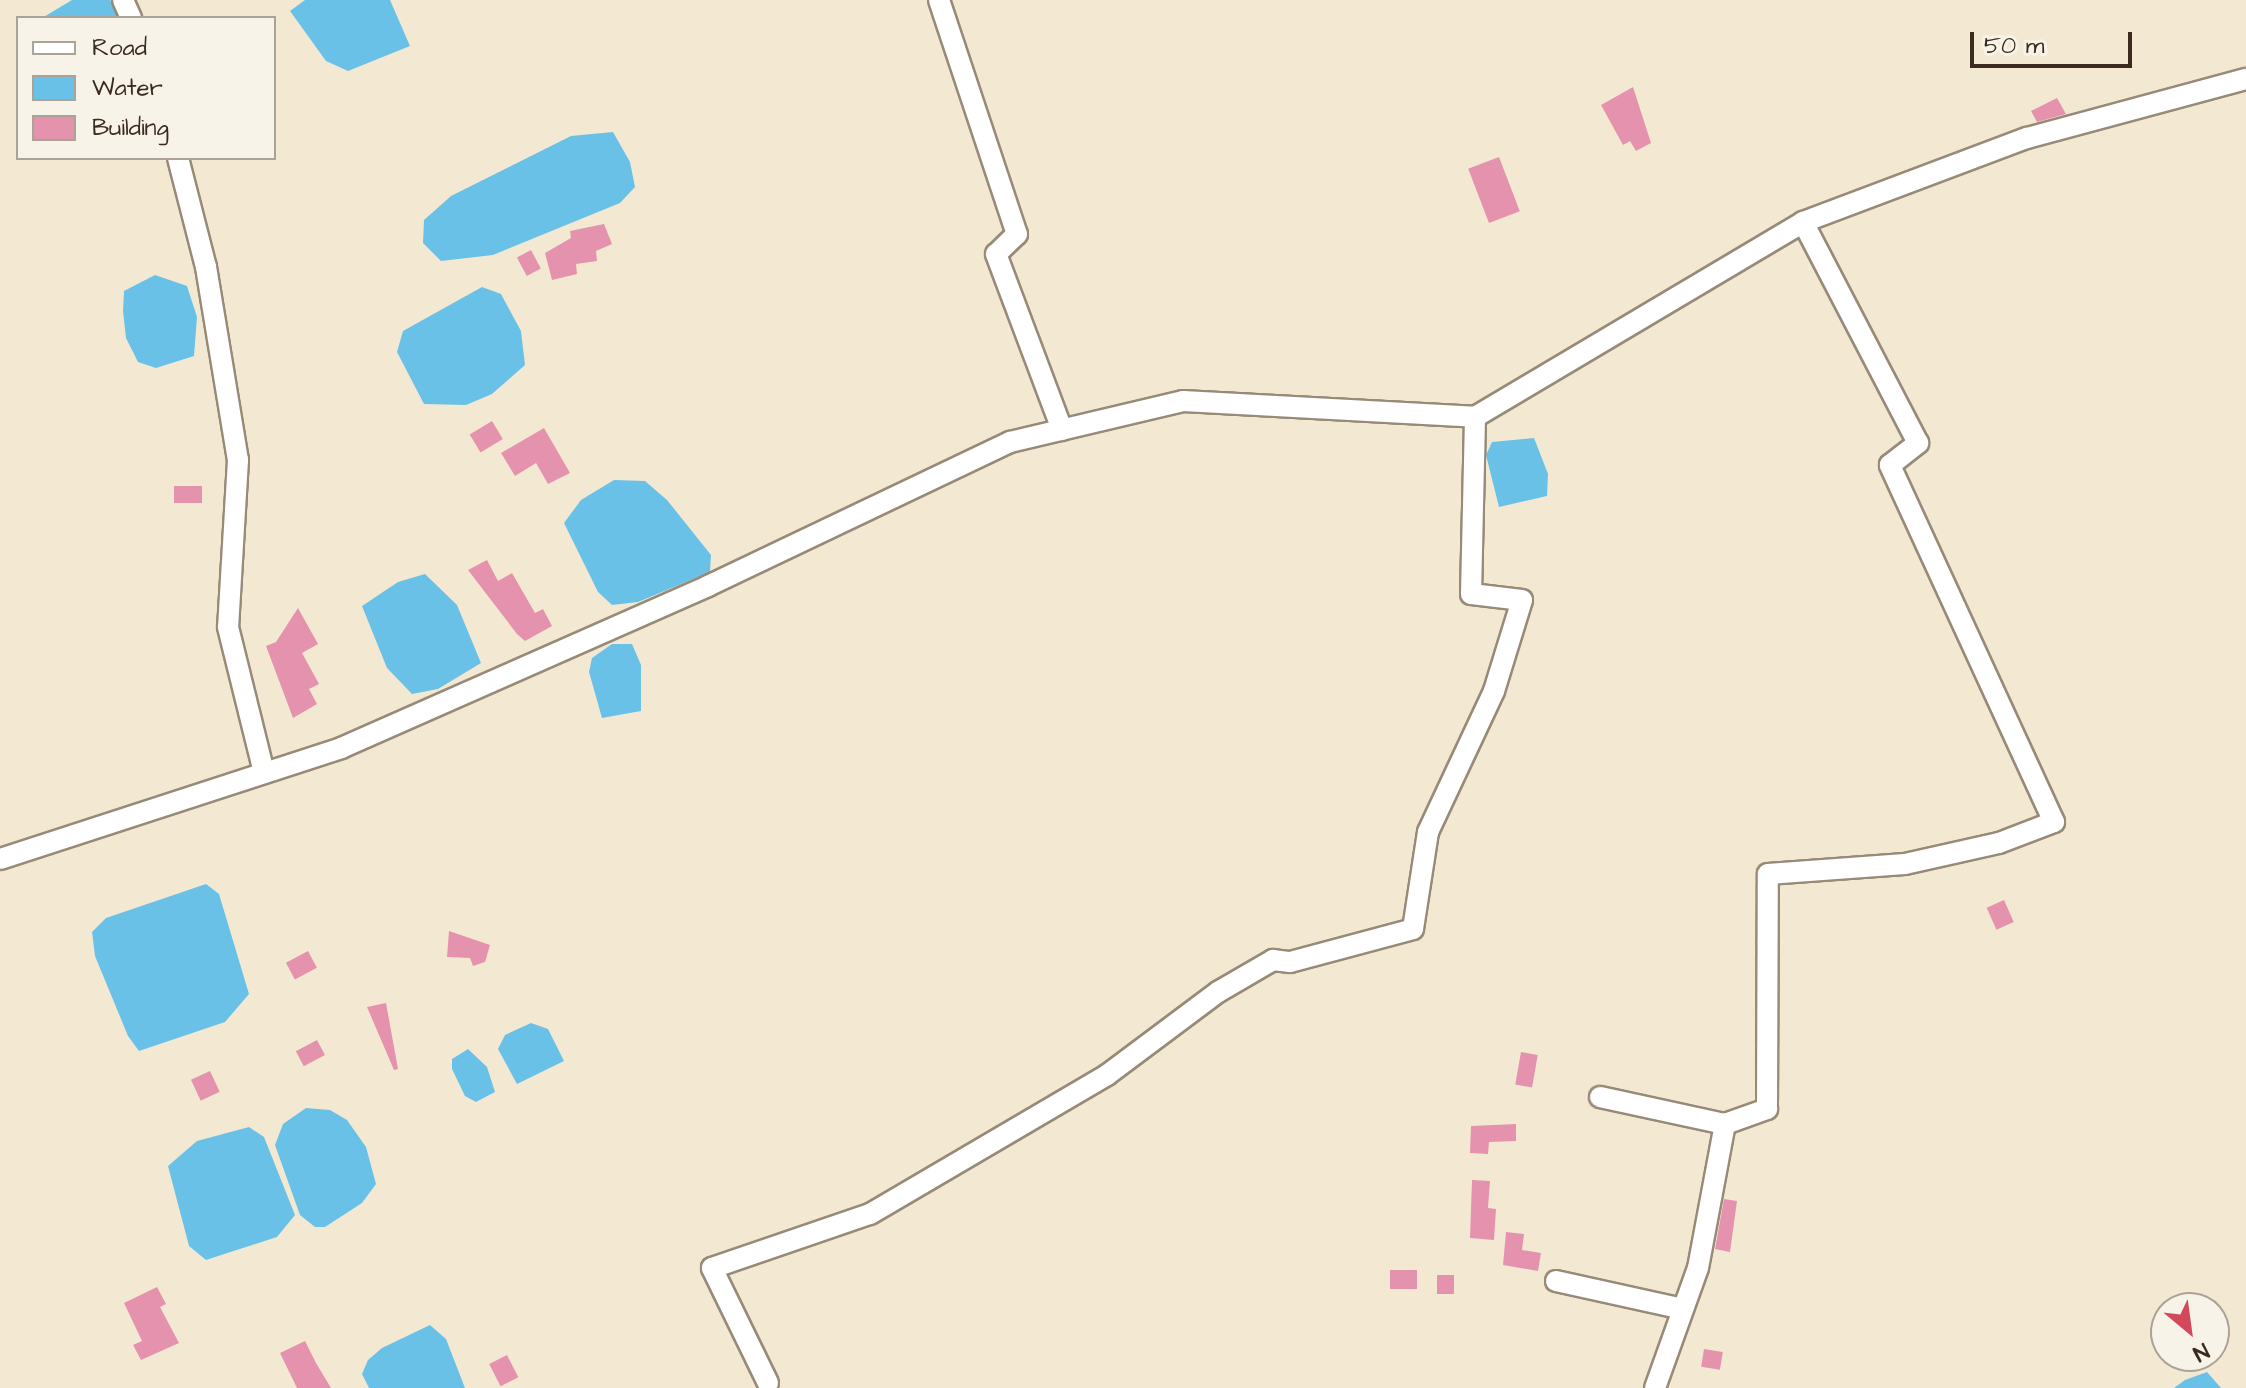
<!DOCTYPE html>
<html>
<head>
<meta charset="utf-8">
<style>
	body { margin:0 }
	#map { position:relative; width:2246px; height:1388px; overflow:hidden; background:#f3e9d3; font-family:"Architects Daughter",sans-serif }
	div>[style] { position:absolute }
	[style*='--x'] { left:calc(var(--x)*1px); top:calc(var(--y)*1px); width:calc(var(--w)*1px); rotate:calc(var(--a)*1deg) }
	.water>* { inset:0; background:#6ac1e7 }
	.building>* { inset:0; background:#e592ae; transform-origin:0 0 }
	.roads { filter:drop-shadow(2px 0 #978a78) drop-shadow(-2px 0 #978a78) drop-shadow(0 2px #978a78) drop-shadow(0 -2px #978a78) }
	.street>* { height:20px; margin:-10px; padding:0 10px; transform-origin:10px; border-radius:10px; background:#fff }
	span { translate:-50% -50%; white-space:nowrap; text-align:center; line-height:1.15; -webkit-text-stroke:6px #f7f3e8; paint-order:stroke }
	.legend { position:absolute; left:16px; top:16px; width:260px; height:144px; box-sizing:border-box; background:#f7f3e8; border:2px solid #aca397; margin:0; padding:10px 14px; list-style:none; font-size:24px; color:#3b2a1e }
	.legend li { display:flex; align-items:center; gap:16px; height:40px }
	.legend b { width:40px; border:2px solid #aca397 }
	.north { position:absolute; left:2150px; top:1292px; width:80px; height:80px; box-sizing:border-box; background:#f7f3e8; border:2px solid #aca397; border-radius:50%; rotate:151deg; font-size:22px; font-weight:700; line-height:32px; text-align:center; color:#3b2a1e }
	.north::after { content:''; display:block; margin:auto; width:28px; height:36px; background:#d1495b; clip-path:polygon(50% 0,100% 100%,50% 72%,0 100%) }
	.scale { position:absolute; left:1970px; top:32px; width:162px; height:36px; box-sizing:border-box; border:4px solid #3b2a1e; border-top:0; padding-left:10px; font-size:24px; line-height:28px; white-space:nowrap; color:#3b2a1e; -webkit-text-stroke:6px #f7f3e8; paint-order:stroke }
</style>
</head>
<body>
<div id="map">
	<div class="water">
		<div style="clip-path:polygon(72px 0,110px 0,121px 18px,42px 18px)"></div>
		<div style="clip-path:polygon(305px 0,390px 0,410px 46px,348px 71px,326px 61px,290px 11px)"></div>
		<div style="clip-path:polygon(613px 132px,630px 162px,635px 187px,620px 203px,493px 255px,441px 261px,423px 243px,424px 220px,451px 196px,571px 136px)"></div>
		<div style="clip-path:polygon(155px 275px,187px 286px,197px 317px,194px 356px,156px 368px,138px 362px,126px 338px,123px 311px,124px 291px)"></div>
		<div style="clip-path:polygon(482px 287px,501px 294px,521px 331px,525px 365px,492px 394px,466px 405px,424px 404px,397px 352px,403px 331px)"></div>
		<div style="clip-path:polygon(1534px 438px,1548px 474px,1547px 496px,1499px 507px,1486px 455px,1492px 442px)"></div>
		<div style="clip-path:polygon(614px 480px,645px 481px,667px 500px,711px 555px,710px 572px,638px 602px,612px 605px,598px 592px,564px 523px,581px 500px)"></div>
		<div style="clip-path:polygon(425px 574px,457px 605px,481px 663px,438px 689px,412px 694px,387px 668px,362px 606px,398px 582px)"></div>
		<div style="clip-path:polygon(612px 644px,632px 644px,641px 665px,641px 711px,602px 718px,589px 672px,592px 658px)"></div>
		<div style="clip-path:polygon(206px 884px,219px 894px,249px 994px,225px 1022px,139px 1051px,128px 1036px,95px 956px,92px 932px,106px 918px)"></div>
		<div style="clip-path:polygon(531px 1023px,548px 1029px,564px 1061px,517px 1084px,498px 1049px,505px 1035px)"></div>
		<div style="clip-path:polygon(468px 1049px,487px 1067px,495px 1092px,476px 1102px,465px 1096px,452px 1069px,452px 1059px)"></div>
		<div style="clip-path:polygon(306px 1108px,330px 1110px,347px 1120px,366px 1147px,376px 1184px,362px 1203px,325px 1227px,315px 1227px,300px 1215px,275px 1145px,283px 1124px)"></div>
		<div style="clip-path:polygon(249px 1127px,264px 1137px,295px 1215px,277px 1237px,206px 1260px,189px 1246px,168px 1166px,197px 1141px)"></div>
		<div style="clip-path:polygon(430px 1325px,446px 1339px,465px 1388px,369px 1388px,362px 1374px,368px 1360px,382px 1348px)"></div>
		<div style="clip-path:polygon(2207px 1372px,2221px 1388px,2174px 1388px,2185px 1380px)"></div>
	</div>
	<div class="building">
		<div style="clip-path:polygon(1633px 87px,1651px 143px,1636px 151px,1630px 141px,1623px 145px,1601px 105px)"></div>
		<div style="clip-path:polygon(2057px 98px,2066px 114px,2037px 122px,2031px 111px)"></div>
		<div style="left:1499px;top:157px;width:58px;height:33px;rotate:69deg"></div>
		<div style="clip-path:polygon(604px 224px,612px 244px,596px 251px,597px 261px,576px 264px,577px 274px,552px 280px,545px 253px,571px 238px,570px 231px)"></div>
		<div style="left:531px;top:250px;width:21px;height:16px;rotate:62deg"></div>
		<div style="left:492px;top:421px;width:21px;height:26px;rotate:59deg"></div>
		<div style="clip-path:polygon(544px 428px,570px 473px,548px 484px,536px 463px,515px 476px,501px 453px)"></div>
		<div style="left:202px;top:486px;width:17px;height:28px;rotate:90deg"></div>
		<div style="clip-path:polygon(487px 560px,498px 581px,512px 573px,535px 613px,543px 609px,552px 626px,525px 641px,517px 634px,468px 570px)"></div>
		<div style="clip-path:polygon(298px 608px,318px 644px,302px 653px,319px 684px,309px 689px,317px 704px,293px 718px,266px 646px,276px 642px)"></div>
		<div style="left:2004px;top:900px;width:24px;height:19px;rotate:66deg"></div>
		<div style="clip-path:polygon(449px 931px,490px 945px,485px 962px,473px 966px,470px 958px,447px 957px)"></div>
		<div style="left:308px;top:951px;width:19px;height:25px;rotate:62deg"></div>
		<div style="clip-path:polygon(386px 1003px,398px 1069px,394px 1070px,367px 1007px)"></div>
		<div style="left:317px;top:1040px;width:17px;height:24px;rotate:62deg"></div>
		<div style="left:1521px;top:1052px;width:17px;height:33px;rotate:10deg"></div>
		<div style="left:210px;top:1071px;width:23px;height:21px;rotate:65deg"></div>
		<div style="clip-path:polygon(1516px 1124px,1516px 1141px,1489px 1142px,1488px 1154px,1470px 1153px,1471px 1126px)"></div>
		<div style="clip-path:polygon(1472px 1180px,1490px 1181px,1488px 1208px,1496px 1209px,1494px 1240px,1470px 1238px)"></div>
		<div style="clip-path:polygon(1724px 1199px,1737px 1201px,1730px 1252px,1715px 1249px)"></div>
		<div style="clip-path:polygon(1506px 1232px,1524px 1234px,1522px 1250px,1541px 1253px,1538px 1271px,1503px 1265px)"></div>
		<div style="left:1417px;top:1270px;width:19px;height:27px;rotate:90deg"></div>
		<div style="left:1437px;top:1275px;width:17px;height:19px"></div>
		<div style="clip-path:polygon(157px 1287px,166px 1304px,160px 1307px,179px 1343px,141px 1360px,133px 1345px,142px 1341px,124px 1303px)"></div>
		<div style="clip-path:polygon(305px 1341px,316px 1363px,331px 1388px,297px 1388px,280px 1353px)"></div>
		<div style="left:1704px;top:1349px;width:19px;height:18px;rotate:9deg"></div>
		<div style="left:507px;top:1355px;width:25px;height:20px;rotate:63deg"></div>
	</div>
	<div class="roads">
		<div class="street">
			<div style="--x:123;--y:0;--w:20;--a:66"></div>
			<div style="--x:939;--y:0;--w:247;--a:71.6"></div>
			<div style="--x:1017;--y:234;--w:29;--a:136"></div>
			<div style="--x:996;--y:254;--w:188;--a:69.4"></div>
			<div style="--x:178;--y:158;--w:113;--a:75.6"></div>
			<div style="--x:206;--y:267;--w:196;--a:80.6"></div>
			<div style="--x:238;--y:460;--w:167;--a:93.4"></div>
			<div style="--x:228;--y:627;--w:149;--a:76.1"></div>
			<div style="--x:0;--y:859;--w:359;--a:-18"></div>
			<div style="--x:341;--y:748;--w:401;--a:-23.8"></div>
			<div style="--x:708;--y:586;--w:335;--a:-25.5"></div>
			<div style="--x:1010;--y:442;--w:178;--a:-13.3"></div>
			<div style="--x:1183;--y:401;--w:292;--a:3.1"></div>
			<div style="--x:1475;--y:417;--w:382;--a:-30.7"></div>
			<div style="--x:1803;--y:222;--w:239;--a:-20.6"></div>
			<div style="--x:2027;--y:138;--w:227;--a:-15.1"></div>
			<div style="--x:1600;--y:1097;--w:128;--a:12.2"></div>
			<div style="--x:1556;--y:1281;--w:130;--a:12.4"></div>
			<div style="--x:768;--y:1383;--w:128;--a:-116"></div>
			<div style="--x:712;--y:1268;--w:167;--a:-18.9"></div>
			<div style="--x:870;--y:1214;--w:275;--a:-30.4"></div>
			<div style="--x:1107;--y:1075;--w:139;--a:-36.8"></div>
			<div style="--x:1218;--y:992;--w:64;--a:-30.2"></div>
			<div style="--x:1273;--y:960;--w:17;--a:7"></div>
			<div style="--x:1290;--y:962;--w:127;--a:-15"></div>
			<div style="--x:1413;--y:929;--w:98;--a:-81.2"></div>
			<div style="--x:1428;--y:832;--w:156;--a:-64.9"></div>
			<div style="--x:1494;--y:691;--w:95;--a:-72.9"></div>
			<div style="--x:1522;--y:600;--w:51;--a:-173.3"></div>
			<div style="--x:1471;--y:594;--w:177;--a:-88.7"></div>
			<div style="--x:1655;--y:1388;--w:127;--a:-70.3"></div>
			<div style="--x:1698;--y:1268;--w:147;--a:-79.4"></div>
			<div style="--x:1725;--y:1124;--w:45;--a:-19.7"></div>
			<div style="--x:1767;--y:1109;--w:235;--a:-89.8"></div>
			<div style="--x:1768;--y:874;--w:137;--a:-4.2"></div>
			<div style="--x:1905;--y:864;--w:96;--a:-12.6"></div>
			<div style="--x:1999;--y:843;--w:59;--a:-20.9"></div>
			<div style="--x:2054;--y:822;--w:393;--a:-114.7"></div>
			<div style="--x:1890;--y:465;--w:36;--a:-38"></div>
			<div style="--x:1918;--y:443;--w:249;--a:-117.5"></div>
		</div>
	</div>
	<ul class="legend">
	<li><b style="height:10px;background:#fff"></b>Road</li>
	<li><b style="height:22px;background:#6ac1e7"></b>Water</li>
	<li><b style="height:22px;background:#e592ae"></b>Building</li>
	</ul>
	<div class="north">N</div>
	<div class="scale">50 m</div>
</div>
</body>
</html>
